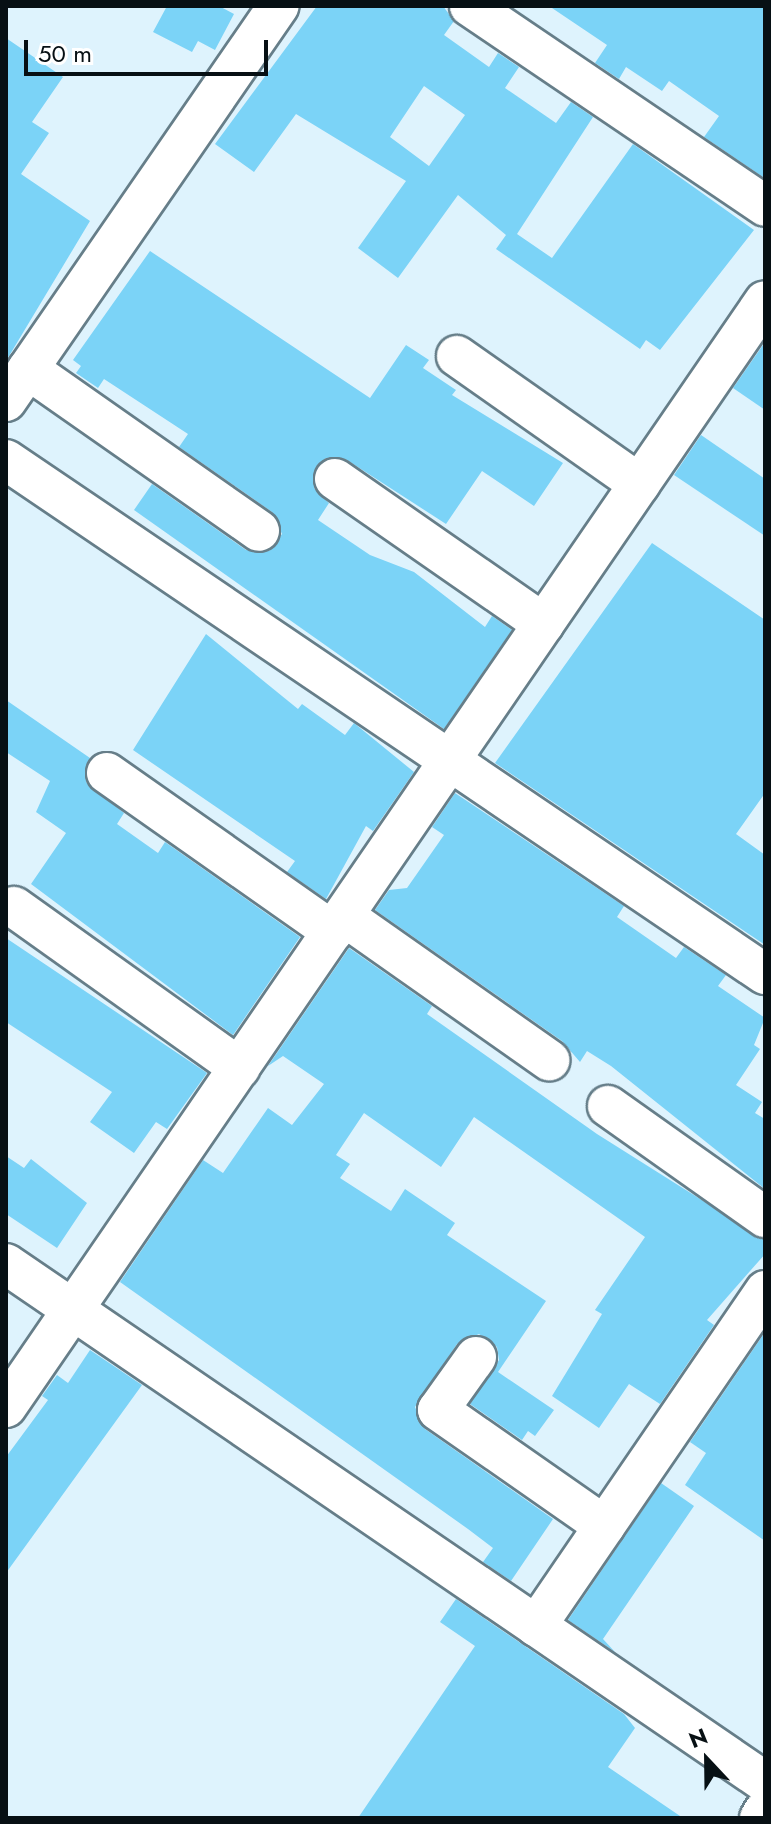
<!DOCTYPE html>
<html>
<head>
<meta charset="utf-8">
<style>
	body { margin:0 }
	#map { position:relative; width:771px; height:1824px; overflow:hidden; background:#def3fd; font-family:Jost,sans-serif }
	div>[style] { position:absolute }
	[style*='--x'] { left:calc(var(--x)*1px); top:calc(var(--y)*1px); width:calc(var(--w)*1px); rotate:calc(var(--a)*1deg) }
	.building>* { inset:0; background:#7bd3f7 }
	.roads { filter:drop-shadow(2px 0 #667e89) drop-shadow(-2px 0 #667e89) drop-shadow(0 2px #667e89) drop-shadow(0 -2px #667e89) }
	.minor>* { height:40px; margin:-20px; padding:0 20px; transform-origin:20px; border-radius:20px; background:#fff }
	span { translate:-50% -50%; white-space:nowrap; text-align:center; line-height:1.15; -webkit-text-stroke:8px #fff; paint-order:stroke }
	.frame { position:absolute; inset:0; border:8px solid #071014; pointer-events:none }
	.north { position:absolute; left:667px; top:1720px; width:80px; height:80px; -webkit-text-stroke:6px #fff; paint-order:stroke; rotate:338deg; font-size:22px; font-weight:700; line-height:32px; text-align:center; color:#071014 }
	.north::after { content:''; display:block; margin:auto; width:28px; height:36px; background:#071014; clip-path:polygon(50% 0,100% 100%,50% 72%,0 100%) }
	.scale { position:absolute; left:24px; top:40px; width:244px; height:36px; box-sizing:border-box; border:4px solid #071014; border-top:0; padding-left:10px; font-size:24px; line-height:28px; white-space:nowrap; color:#071014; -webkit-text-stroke:6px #fff; paint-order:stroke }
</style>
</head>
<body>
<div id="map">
	<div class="building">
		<div style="clip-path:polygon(167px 6px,219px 6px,234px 14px,215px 50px,198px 41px,192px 52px,153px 32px)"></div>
		<div style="clip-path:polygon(evenodd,317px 6px,443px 6px,454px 21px,444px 35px,489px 67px,498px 53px,519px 67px,505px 88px,556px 123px,571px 102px,593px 117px,517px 234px,552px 258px,633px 144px,754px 230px,660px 350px,646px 340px,640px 349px,496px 249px,506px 235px,458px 195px,398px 278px,358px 248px,406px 181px,296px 114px,254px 172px,215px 144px,317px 6px,424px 86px,465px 115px,429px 166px,390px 137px,424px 86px)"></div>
		<div style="clip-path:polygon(549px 6px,765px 6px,763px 177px,704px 137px,719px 116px,669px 81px,662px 91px,626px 67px,619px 79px,595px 63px,607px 45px)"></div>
		<div style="clip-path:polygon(6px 38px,63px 77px,32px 122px,49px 133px,21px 174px,90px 221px,6px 361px)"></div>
		<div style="clip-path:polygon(150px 251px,370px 398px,406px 345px,429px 360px,423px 368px,456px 390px,452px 395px,563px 463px,534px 506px,482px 471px,446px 524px,347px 460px,326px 458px,316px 467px,314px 488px,329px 503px,318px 520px,370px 555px,414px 572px,485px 627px,492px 616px,512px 630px,444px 729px,134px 510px,152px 484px,246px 550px,269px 551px,282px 534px,272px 512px,179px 447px,188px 434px,104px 379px,98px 388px,76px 373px,81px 366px,73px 360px)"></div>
		<div style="clip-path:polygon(765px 342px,765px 410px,733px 388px)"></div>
		<div style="clip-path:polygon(701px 435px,765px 479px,765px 536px,674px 475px)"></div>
		<div style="clip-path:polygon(652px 543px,765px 620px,765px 793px,736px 834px,765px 855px,765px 945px,495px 763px)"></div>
		<div style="clip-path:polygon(206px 634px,298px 709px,302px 704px,345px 735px,354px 723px,414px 772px,373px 831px,366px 826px,326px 899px,287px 872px,295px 861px,133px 750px)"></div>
		<div style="clip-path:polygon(6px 700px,90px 758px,86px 782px,124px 813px,117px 824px,158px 853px,165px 842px,300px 937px,233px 1035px,31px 884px,66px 833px,36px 812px,50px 781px,6px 752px)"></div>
		<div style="clip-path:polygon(455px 793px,624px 906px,617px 917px,676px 958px,684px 947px,726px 975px,718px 986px,765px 1018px,754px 1045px,760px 1049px,736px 1085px,762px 1102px,755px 1113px,765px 1119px,765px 1189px,611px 1066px,587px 1051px,580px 1062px,562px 1041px,375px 910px,389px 890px,407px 888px,444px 835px,432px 827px)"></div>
		<div style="clip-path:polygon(6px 938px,207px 1073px,167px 1129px,156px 1122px,134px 1153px,90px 1122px,112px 1092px,6px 1022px)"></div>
		<div style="clip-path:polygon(349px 948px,432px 1006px,427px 1014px,597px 1134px,765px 1240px,765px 1254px,707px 1320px,714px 1325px,660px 1404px,629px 1384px,599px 1428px,552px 1396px,602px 1314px,595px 1310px,645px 1237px,474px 1117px,441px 1167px,364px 1113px,336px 1155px,350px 1164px,340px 1178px,391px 1211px,405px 1189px,455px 1223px,447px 1235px,546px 1301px,498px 1372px,554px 1410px,535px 1436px,528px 1431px,522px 1440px,470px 1404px,499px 1360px,497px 1347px,479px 1334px,457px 1344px,415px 1407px,425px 1429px,553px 1519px,511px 1581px,483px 1562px,493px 1548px,468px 1529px,120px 1282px,203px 1160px,223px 1173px,268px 1108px,292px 1125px,324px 1084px,283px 1056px,268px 1066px)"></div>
		<div style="clip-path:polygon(6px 1156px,24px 1168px,31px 1159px,87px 1203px,57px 1248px,6px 1214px)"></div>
		<div style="clip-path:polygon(765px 1332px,765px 1541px,685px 1485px,706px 1453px,690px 1442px)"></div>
		<div style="clip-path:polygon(90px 1350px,142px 1385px,6px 1573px,6px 1457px,48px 1400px,42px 1396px,57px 1375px,68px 1383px)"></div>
		<div style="clip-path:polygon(661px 1483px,694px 1506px,603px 1639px,615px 1652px,568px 1620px)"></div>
		<div style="clip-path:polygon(456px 1599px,624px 1714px,635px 1728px,608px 1767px,683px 1818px,358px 1818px,475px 1646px,440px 1622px)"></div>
	</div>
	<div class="roads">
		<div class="minor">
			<div style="--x:470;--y:6;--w:356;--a:34.1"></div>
			<div style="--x:457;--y:356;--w:223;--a:35.1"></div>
			<div style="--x:28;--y:369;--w:282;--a:35"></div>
			<div style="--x:6;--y:401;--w:480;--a:-55.4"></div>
			<div style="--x:6;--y:460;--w:917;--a:34.11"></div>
			<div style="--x:335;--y:479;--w:254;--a:34.8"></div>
			<div style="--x:107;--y:773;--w:276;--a:35.1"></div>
			<div style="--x:14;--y:907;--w:277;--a:35.5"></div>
			<div style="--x:344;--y:916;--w:251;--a:35.1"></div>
			<div style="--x:608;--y:1106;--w:192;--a:35.3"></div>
			<div style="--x:6;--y:1264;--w:919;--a:34.31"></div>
			<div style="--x:476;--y:1357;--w:65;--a:125.6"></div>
			<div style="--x:438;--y:1410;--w:203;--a:34.9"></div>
			<div style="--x:6;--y:1407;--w:1341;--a:-55.54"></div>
			<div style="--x:536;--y:1626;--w:406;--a:-55.6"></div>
			<div style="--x:760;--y:1818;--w:9;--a:-58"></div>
		</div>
	</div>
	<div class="frame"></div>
	<div class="north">N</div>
	<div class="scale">50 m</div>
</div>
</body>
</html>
